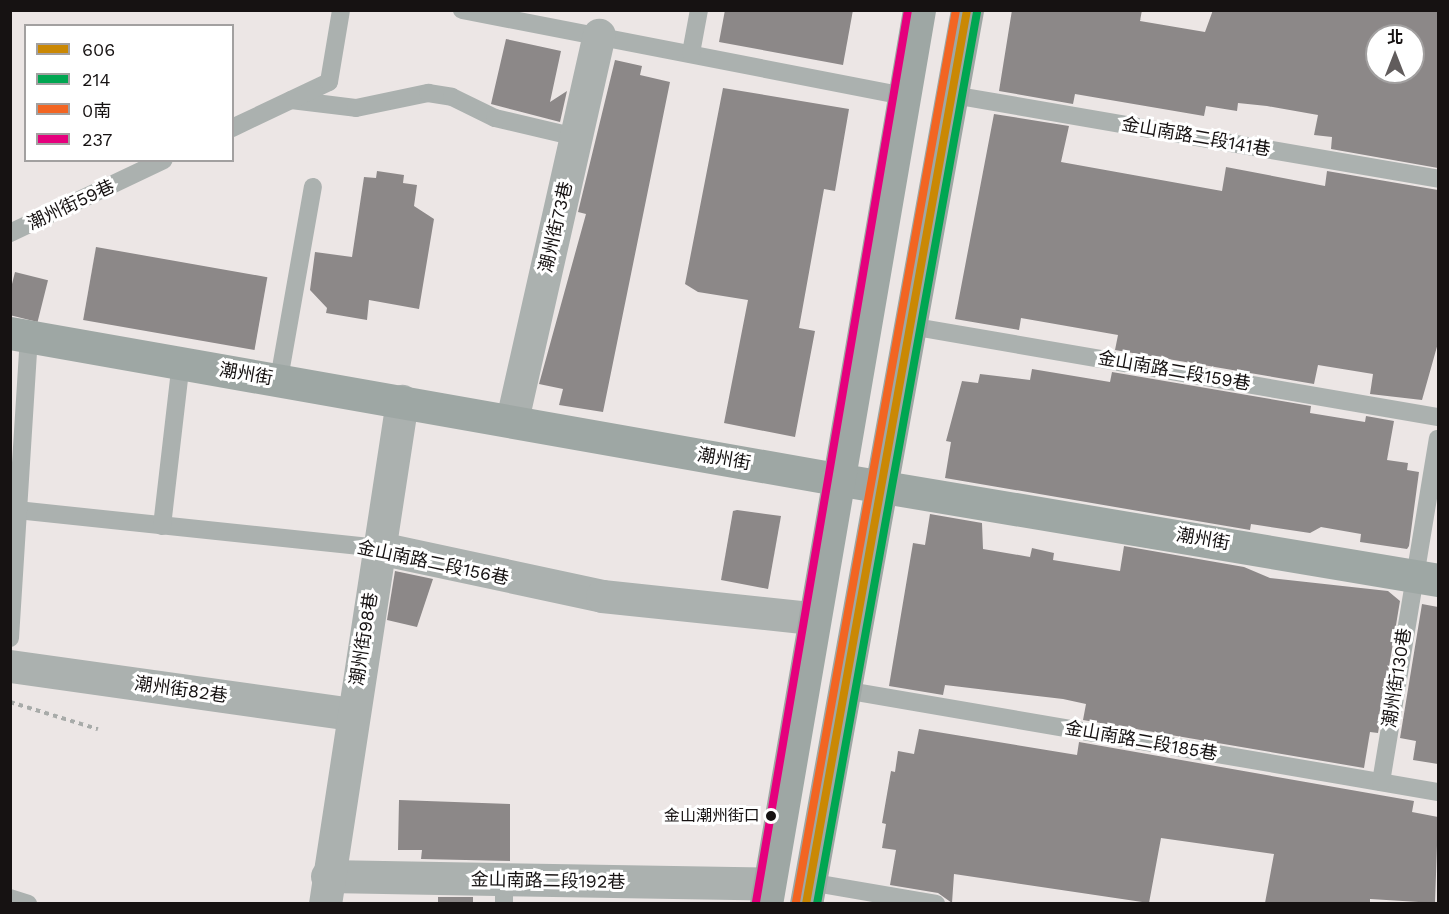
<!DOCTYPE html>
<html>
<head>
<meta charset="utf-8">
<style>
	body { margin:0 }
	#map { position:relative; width:1449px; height:914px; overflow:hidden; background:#ece6e5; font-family:"Work Sans","Noto Sans TC",sans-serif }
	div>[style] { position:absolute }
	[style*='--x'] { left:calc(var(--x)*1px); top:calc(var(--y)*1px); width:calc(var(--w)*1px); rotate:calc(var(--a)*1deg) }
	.building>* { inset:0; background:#8c8888; transform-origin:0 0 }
	.path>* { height:4px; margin-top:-2px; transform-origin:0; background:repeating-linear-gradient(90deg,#a8aba9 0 4.5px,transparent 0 9px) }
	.lane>* { height:18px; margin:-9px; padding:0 9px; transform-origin:9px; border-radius:9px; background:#abb1af }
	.street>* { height:33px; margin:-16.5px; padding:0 16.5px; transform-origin:16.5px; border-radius:16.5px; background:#abb1af }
	.secondary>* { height:33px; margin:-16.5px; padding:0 16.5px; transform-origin:16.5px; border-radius:16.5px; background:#9ea7a4 }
	.bus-1>* { height:8px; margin:-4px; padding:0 4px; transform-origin:4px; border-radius:4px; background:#ca8804 }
	.bus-2>* { height:8px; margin:-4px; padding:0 4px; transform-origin:4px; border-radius:4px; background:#00a651 }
	.bus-3>* { height:8px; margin:-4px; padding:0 4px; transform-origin:4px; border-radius:4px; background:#f26522 }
	.bus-4>* { height:8px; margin:-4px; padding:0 4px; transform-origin:4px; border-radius:4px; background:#e5007d }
	.dots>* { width:16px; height:16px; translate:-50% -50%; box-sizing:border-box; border:3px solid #fff; border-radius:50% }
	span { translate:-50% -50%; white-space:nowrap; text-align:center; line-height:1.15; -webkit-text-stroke:6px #fff; paint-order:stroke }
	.bus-label { font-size:16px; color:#161212 }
	.right { translate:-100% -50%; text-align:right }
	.street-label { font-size:18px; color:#161212 }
	.frame { position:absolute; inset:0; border:12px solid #161212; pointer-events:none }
	.legend { position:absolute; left:24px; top:24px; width:210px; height:138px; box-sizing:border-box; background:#fff; border:2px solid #a2a0a0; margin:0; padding:8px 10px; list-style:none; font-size:18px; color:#161212 }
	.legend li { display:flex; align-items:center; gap:12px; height:30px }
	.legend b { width:30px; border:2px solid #a2a0a0 }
	.north { position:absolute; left:1365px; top:24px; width:60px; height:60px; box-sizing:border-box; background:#fff; border:2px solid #a2a0a0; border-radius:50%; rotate:0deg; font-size:16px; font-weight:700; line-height:24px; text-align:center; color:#161212 }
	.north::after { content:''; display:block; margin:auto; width:21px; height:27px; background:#615c5c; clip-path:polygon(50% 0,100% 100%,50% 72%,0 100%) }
</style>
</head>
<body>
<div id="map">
	<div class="building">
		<div style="clip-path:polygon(725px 10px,853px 10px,843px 65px,719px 42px)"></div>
		<div style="clip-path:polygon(evenodd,1012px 10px,1142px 10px,1140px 21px,1205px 32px,1213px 10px,1438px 10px,1438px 168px,1331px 149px,1332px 137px,1314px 135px,1318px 115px,1267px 106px,1238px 103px,1237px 111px,1206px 106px,1204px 116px,1075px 94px,1073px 104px,999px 91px,1012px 10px,1377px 36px,1413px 36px,1413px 72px,1377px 72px,1377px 36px)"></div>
		<div style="clip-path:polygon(506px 39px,561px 51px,550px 102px,567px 91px,560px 122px,491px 104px)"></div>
		<div style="clip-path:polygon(615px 60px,642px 66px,640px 75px,670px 82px,603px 412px,559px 405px,563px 389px,539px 384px,586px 214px,578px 212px)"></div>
		<div style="clip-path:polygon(723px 88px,849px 109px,835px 191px,824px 189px,799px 328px,815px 331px,795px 437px,724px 423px,748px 300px,698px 292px,685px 284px)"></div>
		<div style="clip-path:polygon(994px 114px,1069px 126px,1061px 162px,1222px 191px,1226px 167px,1325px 186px,1327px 171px,1438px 190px,1438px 343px,1422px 400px,1370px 394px,1373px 374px,1318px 365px,1314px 384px,1115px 350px,1118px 335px,1021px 318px,1019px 330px,955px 319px)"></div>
		<div style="clip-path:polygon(377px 171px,404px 175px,403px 183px,417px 185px,414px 206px,434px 219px,419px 309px,369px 300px,367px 320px,326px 313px,327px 308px,310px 290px,315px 252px,352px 257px,364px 177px,376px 178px)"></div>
		<div style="left:96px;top:247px;width:174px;height:74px;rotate:10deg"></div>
		<div style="left:15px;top:272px;width:34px;height:43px;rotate:14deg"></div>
		<div style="clip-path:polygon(1032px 369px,1110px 382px,1112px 372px,1311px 406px,1310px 413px,1365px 422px,1366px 416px,1394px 421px,1387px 460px,1408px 463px,1407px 470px,1419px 472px,1409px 546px,1407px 549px,1360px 542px,1361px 534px,1321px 527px,1310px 533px,1251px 524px,1250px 530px,945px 478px,951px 442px,946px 441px,962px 381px,978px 383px,980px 374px,1030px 380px)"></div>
		<div style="clip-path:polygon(737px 510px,781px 516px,768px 589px,721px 580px,733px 511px)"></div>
		<div style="clip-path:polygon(930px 514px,982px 523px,983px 549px,1030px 557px,1032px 548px,1054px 553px,1053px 560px,1120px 571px,1124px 546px,1244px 567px,1270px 578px,1388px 591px,1400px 601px,1378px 733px,1370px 732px,1364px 768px,1083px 720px,1086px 704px,1063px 699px,945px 685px,943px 695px,889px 686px,913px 543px,925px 545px)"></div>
		<div style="clip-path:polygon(395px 571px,433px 579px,417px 627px,387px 620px)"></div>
		<div style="clip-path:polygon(1422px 604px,1438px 607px,1438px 764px,1413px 760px,1416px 741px,1400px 738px)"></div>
		<div style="clip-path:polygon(919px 729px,1077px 755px,1079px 742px,1414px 801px,1412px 812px,1438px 817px,1435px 903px,1370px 899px,1370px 903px,1265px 903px,1274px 854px,1161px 838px,1149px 903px,954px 874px,952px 903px,938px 893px,890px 885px,896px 850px,882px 848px,886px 824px,882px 823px,891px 771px,895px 772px,898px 751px,914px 754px)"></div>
		<div style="clip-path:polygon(399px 800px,510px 804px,510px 861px,421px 859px,422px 850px,398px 850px)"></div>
		<div style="left:438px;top:897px;width:35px;height:6px"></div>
	</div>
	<div class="path">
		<div style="--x:10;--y:702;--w:92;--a:17.1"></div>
	</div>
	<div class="lane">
		<div style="--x:462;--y:10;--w:451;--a:11"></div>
		<div style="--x:691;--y:53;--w:44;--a:-79.5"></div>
		<div style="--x:953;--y:95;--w:492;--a:9.8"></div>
		<div style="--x:291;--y:100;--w:65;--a:7"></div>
		<div style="--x:356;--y:108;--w:74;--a:-11.8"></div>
		<div style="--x:428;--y:93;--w:24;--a:9"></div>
		<div style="--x:452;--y:97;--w:48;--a:26"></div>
		<div style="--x:495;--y:118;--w:83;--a:13.2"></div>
		<div style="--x:232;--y:128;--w:107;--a:-25.4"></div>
		<div style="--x:329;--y:82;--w:73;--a:-80.5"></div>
		<div style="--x:10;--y:233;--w:170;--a:-25.4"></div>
		<div style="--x:910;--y:326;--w:536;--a:9.78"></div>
		<div style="--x:279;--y:379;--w:195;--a:-80"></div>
		<div style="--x:17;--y:510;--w:364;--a:6"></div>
		<div style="--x:162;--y:526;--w:164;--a:-83.4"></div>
		<div style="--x:10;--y:638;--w:303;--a:-86.4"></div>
		<div style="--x:844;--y:690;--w:603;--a:9.74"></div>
		<div style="--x:1381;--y:782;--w:348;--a:-80.6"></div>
		<div style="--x:504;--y:881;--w:23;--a:90"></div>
		<div style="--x:809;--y:882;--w:129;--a:9.8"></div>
		<div style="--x:10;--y:898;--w:19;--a:18"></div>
	</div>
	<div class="street">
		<div style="--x:512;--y:420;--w:395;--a:-77.3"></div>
		<div style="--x:379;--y:548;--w:228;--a:12.1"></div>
		<div style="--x:602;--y:596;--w:211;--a:6"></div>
		<div style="--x:10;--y:666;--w:344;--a:8"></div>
		<div style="--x:327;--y:876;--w:442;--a:1"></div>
		<div style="--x:325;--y:904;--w:509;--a:-81.3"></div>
	</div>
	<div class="secondary">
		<div style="--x:10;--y:333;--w:839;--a:10.02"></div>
		<div style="--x:836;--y:479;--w:610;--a:9.52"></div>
		<div style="--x:766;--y:904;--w:907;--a:-80.29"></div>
		<div style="--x:806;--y:904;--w:908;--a:-79.79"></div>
	</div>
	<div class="bus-1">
		<div style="--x:806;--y:904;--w:908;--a:-79.79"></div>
	</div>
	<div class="bus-2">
		<div style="--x:817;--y:904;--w:906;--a:-79.83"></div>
	</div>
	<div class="bus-3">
		<div style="--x:796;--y:902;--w:906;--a:-79.83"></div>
	</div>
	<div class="bus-4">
		<div style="--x:756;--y:902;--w:905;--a:-80.33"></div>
	</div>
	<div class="dots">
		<div style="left:771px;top:816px;background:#161212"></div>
	</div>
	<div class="bus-label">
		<span class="right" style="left:760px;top:816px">金山潮州街口</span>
	</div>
	<div class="street-label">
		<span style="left:1196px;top:137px;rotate:10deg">金山南路二段141巷</span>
		<span style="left:71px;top:205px;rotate:-25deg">潮州街59巷</span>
		<span style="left:556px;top:227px;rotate:-77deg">潮州街73巷</span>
		<span style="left:1174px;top:371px;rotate:10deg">金山南路二段159巷</span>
		<span style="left:246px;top:374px;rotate:10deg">潮州街</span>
		<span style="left:724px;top:459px;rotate:10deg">潮州街</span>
		<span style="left:1203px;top:539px;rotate:10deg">潮州街</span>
		<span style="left:433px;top:563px;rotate:12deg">金山南路二段156巷</span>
		<span style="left:364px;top:639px;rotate:-81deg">潮州街98巷</span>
		<span style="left:1397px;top:678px;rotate:-81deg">潮州街130巷</span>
		<span style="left:181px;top:690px;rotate:8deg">潮州街82巷</span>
		<span style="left:1141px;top:741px;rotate:10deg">金山南路二段185巷</span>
		<span style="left:548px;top:881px;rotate:1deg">金山南路二段192巷</span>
	</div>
	<div class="frame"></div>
	<ul class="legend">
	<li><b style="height:8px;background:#ca8804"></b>606</li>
	<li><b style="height:8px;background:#00a651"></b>214</li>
	<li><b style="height:8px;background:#f26522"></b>0南</li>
	<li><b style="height:8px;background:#e5007d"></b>237</li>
	</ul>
	<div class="north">北</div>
</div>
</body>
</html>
